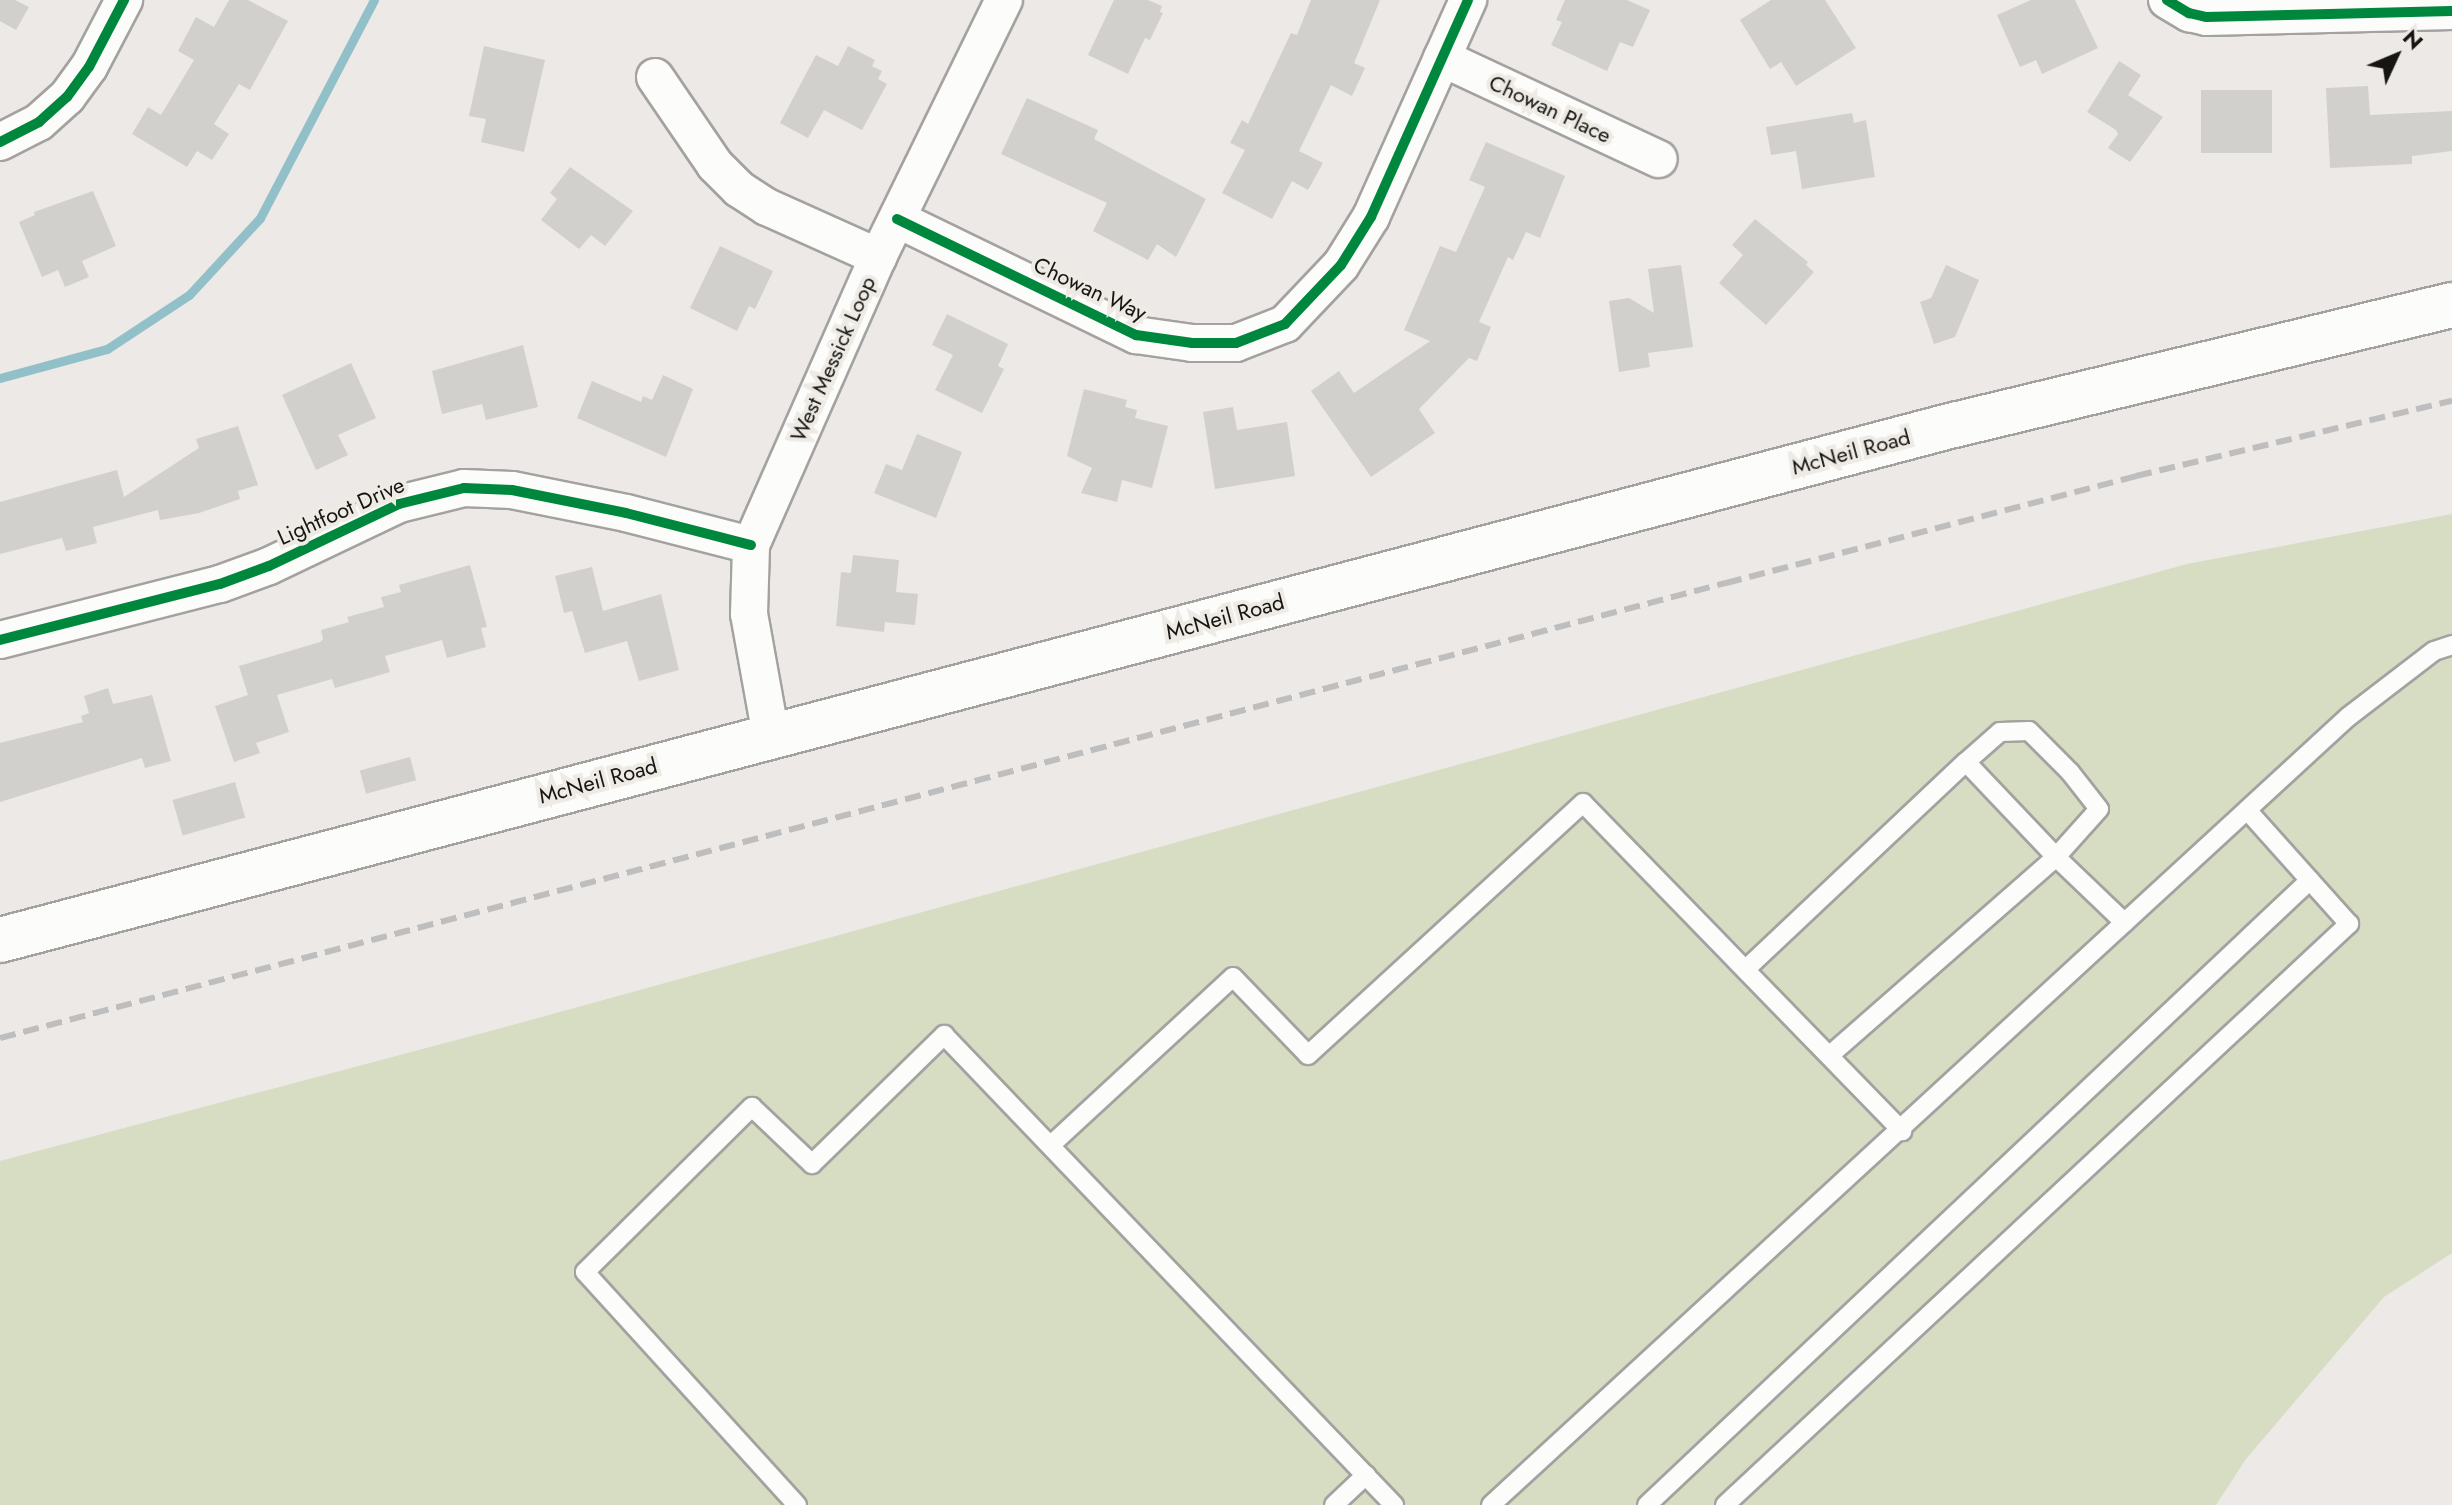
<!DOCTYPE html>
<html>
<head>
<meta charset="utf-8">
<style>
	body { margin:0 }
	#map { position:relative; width:2452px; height:1505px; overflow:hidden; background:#ece9e6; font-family:Jost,sans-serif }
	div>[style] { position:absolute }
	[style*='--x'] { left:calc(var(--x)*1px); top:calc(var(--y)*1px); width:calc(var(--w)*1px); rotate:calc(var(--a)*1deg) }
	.green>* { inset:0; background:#d7ddc2 }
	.stream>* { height:9px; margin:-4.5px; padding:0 4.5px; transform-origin:4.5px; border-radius:4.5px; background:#92c0c9 }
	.building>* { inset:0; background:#d2d0cd; transform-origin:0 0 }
	.roads { filter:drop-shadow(2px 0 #a4a2a0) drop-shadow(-2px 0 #a4a2a0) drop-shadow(0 2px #a4a2a0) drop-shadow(0 -2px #a4a2a0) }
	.lane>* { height:18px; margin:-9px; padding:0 9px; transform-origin:9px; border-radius:9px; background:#fcfcfb }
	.street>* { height:36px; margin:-18px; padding:0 18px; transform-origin:18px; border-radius:18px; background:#fcfcfb }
	.secondary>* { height:44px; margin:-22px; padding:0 22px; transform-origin:22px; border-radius:22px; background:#fcfcfb }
	.rail>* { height:6px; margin-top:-3px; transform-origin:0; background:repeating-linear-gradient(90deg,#bfbebe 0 16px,transparent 0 24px) }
	.cycleway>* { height:10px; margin:-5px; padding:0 5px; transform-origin:5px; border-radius:5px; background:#00873e }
	span { translate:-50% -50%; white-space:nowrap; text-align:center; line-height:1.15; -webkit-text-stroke:8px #eeeae4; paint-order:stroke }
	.street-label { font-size:22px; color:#161513 }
	.north { position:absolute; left:2356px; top:16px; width:80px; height:80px; -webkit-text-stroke:6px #eeeae4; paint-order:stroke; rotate:46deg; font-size:22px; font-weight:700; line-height:32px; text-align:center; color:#161513 }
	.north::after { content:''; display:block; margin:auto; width:28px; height:36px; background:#161513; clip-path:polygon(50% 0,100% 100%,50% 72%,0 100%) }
</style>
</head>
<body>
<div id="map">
	<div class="green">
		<div style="clip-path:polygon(2452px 514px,2452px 1253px,2384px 1297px,2246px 1459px,2216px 1505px,0 1505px,0 1161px,509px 1026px,2187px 564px)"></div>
	</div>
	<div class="stream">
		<div style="--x:0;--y:378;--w:111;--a:-15.2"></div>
		<div style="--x:107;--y:349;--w:98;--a:-33.4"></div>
		<div style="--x:189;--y:295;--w:105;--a:-47.3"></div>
		<div style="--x:260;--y:218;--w:246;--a:-62.4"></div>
	</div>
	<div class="building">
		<div style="clip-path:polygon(0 0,15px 0,29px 7px,16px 30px,0 21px)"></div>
		<div style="clip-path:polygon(229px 0,248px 0,288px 21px,250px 90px,239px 84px,214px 124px,229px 134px,212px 160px,197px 151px,187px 167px,132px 134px,148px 107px,161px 115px,194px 60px,178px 51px,196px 17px,214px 27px)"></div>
		<div style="clip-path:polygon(1114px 0,1148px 0,1162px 6px,1160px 12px,1163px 13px,1150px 40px,1145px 38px,1128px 74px,1088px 55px)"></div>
		<div style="clip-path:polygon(1311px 0,1380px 0,1354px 63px,1365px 68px,1352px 96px,1331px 85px,1299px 151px,1323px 163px,1308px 190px,1292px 181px,1272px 219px,1222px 193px,1245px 150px,1230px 143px,1242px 120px,1248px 124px,1291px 33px,1297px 35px)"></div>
		<div style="clip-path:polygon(1565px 0,1627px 0,1650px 10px,1633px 47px,1620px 42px,1607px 71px,1551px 45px,1562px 22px,1556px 20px)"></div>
		<div style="clip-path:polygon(1771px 0,1825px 0,1856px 48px,1796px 86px,1781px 62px,1770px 69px,1740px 20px)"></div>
		<div style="clip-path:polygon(2031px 0,2075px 0,2098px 48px,2042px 74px,2036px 60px,2020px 67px,1997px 15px)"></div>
		<div style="clip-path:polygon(484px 46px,545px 60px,524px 152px,481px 142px,486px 119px,469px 116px)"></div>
		<div style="clip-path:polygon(848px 46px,875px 60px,872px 66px,882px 71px,878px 79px,887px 84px,862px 130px,824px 110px,808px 138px,780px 123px,816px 55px,838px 66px)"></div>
		<div style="clip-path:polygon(2119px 61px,2141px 75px,2128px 95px,2163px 117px,2130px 162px,2108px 148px,2118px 134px,2116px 130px,2087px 112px)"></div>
		<div style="clip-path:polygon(2368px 86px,2370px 115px,2452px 111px,2452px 151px,2412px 156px,2412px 164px,2330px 168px,2326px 88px)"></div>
		<div style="left:2201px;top:90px;width:71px;height:63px"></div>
		<div style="clip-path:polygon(1027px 98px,1098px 130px,1094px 139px,1206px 199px,1176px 257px,1157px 244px,1148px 260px,1093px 231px,1107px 203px,1001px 154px)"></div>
		<div style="clip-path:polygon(1852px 113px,1854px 123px,1866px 120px,1875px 177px,1802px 189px,1796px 151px,1771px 155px,1766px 127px)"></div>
		<div style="clip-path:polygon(1486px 142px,1565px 176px,1540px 238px,1526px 232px,1513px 260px,1508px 257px,1479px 322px,1491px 327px,1477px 361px,1469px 358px,1419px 409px,1435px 433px,1371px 477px,1311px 391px,1339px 371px,1354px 393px,1430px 341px,1404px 330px,1440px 246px,1456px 252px,1485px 187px,1469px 180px)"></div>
		<div style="clip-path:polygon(570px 167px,633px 211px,605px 246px,591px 235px,579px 249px,541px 220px,557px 199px,550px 193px)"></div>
		<div style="clip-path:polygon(93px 191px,116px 246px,82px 261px,89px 277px,65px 287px,58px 270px,42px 277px,19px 222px,35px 215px,34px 212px)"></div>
		<div style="clip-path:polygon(1755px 219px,1808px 262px,1806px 265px,1814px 272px,1766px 325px,1719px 283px,1743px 255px,1732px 245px)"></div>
		<div style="clip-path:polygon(720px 246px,773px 271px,755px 309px,749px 306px,737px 331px,690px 308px)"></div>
		<div style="clip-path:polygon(1681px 265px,1693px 347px,1648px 353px,1650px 367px,1619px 372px,1609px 301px,1629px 298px,1654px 313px,1648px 269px)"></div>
		<div style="clip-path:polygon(1946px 265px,1979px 280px,1955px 337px,1934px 344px,1920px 302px,1931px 298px)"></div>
		<div style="clip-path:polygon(947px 314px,1008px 344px,998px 366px,1004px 369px,982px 413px,935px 390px,953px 355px,932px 345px)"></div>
		<div style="clip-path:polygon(523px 345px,538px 407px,486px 420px,482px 404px,442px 414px,432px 371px)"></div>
		<div style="clip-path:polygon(351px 363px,376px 418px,338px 435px,348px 455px,316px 470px,282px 395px)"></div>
		<div style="clip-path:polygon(663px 375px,693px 389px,666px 457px,577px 418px,592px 381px,641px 402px,643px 396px,652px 400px)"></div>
		<div style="clip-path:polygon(1084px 389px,1127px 400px,1125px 407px,1137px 410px,1135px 418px,1168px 426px,1152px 488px,1122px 480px,1117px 502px,1081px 493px,1092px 468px,1067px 456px)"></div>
		<div style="clip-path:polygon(1233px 407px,1237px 430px,1287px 422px,1295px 476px,1215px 489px,1203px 412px)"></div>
		<div style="clip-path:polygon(238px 426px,258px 485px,238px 491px,240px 499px,199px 513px,160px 520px,158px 510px,93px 527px,97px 543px,66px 551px,62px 538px,0 554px,0 502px,117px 470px,124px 497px,199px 448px,196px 439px)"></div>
		<div style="clip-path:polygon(917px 434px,962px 452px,936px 518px,874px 493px,886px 464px,902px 470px)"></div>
		<div style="clip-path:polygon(853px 555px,899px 560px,896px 592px,918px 594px,915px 625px,885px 622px,884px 632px,836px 626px,841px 572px,851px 573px)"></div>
		<div style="clip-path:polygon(470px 565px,487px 627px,481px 628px,486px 647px,447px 658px,442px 640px,385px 656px,390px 672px,335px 688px,332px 679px,277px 695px,289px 732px,256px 743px,260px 753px,234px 762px,215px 706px,248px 695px,239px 666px,320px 642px,323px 639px,321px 630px,349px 622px,347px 617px,384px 607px,381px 597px,401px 592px,399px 585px)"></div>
		<div style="clip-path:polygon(592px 567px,603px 611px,661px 594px,679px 670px,639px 681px,627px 641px,585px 653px,572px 611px,564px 613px,555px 576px)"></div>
		<div style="clip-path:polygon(108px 688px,113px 704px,152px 695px,171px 761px,145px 768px,142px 758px,0 802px,0 743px,83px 722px,81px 716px,89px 713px,84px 696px)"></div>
		<div style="left:410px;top:757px;width:24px;height:52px;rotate:75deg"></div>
		<div style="left:235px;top:782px;width:37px;height:65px;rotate:74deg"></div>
	</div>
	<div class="roads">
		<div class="lane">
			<div style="--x:1746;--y:969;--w:302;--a:-43.3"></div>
			<div style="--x:1966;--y:762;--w:131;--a:46.5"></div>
			<div style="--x:2056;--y:857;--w:64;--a:-48.1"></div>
			<div style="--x:2099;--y:809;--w:47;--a:-128.1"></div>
			<div style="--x:2070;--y:772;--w:58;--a:-135"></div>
			<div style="--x:2029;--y:731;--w:29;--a:178"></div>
			<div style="--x:2000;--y:732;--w:45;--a:138.6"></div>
			<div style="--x:1830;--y:1055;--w:300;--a:-41.2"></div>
			<div style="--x:2056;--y:857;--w:95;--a:43.7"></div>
			<div style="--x:1052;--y:1144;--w:246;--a:-42.7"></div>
			<div style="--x:1233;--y:977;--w:108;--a:46.1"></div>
			<div style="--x:1308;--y:1055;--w:373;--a:-42.5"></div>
			<div style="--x:1583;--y:803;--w:458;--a:45.8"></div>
			<div style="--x:797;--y:1505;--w:315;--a:-132.3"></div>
			<div style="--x:585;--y:1272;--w:235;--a:-44.7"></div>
			<div style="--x:752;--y:1107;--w:83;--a:43.5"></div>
			<div style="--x:812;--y:1164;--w:185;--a:-44.3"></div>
			<div style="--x:944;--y:1035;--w:651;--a:46.25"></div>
			<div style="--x:1334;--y:1505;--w:44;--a:-43.2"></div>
			<div style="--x:1491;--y:1505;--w:1164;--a:-42.6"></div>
			<div style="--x:2348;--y:717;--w:108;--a:-37.5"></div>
			<div style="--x:2434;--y:651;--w:19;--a:-18"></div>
			<div style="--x:1647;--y:1505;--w:911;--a:-43.31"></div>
			<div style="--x:1725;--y:1505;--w:853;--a:-42.96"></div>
			<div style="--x:2349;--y:924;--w:153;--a:-131.8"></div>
		</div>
		<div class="street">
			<div style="--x:2167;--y:0;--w:26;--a:31"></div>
			<div style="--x:2189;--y:13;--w:17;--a:13"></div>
			<div style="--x:2206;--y:17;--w:246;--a:-1.4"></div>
			<div style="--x:1442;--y:58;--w:239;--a:25"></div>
			<div style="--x:655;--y:77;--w:107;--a:55.7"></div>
			<div style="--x:715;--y:165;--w:34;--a:45"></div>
			<div style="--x:739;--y:189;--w:33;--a:33"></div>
			<div style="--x:767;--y:207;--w:122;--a:24.2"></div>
			<div style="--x:0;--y:142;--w:44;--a:-27.1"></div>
			<div style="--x:39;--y:122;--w:38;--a:-42"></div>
			<div style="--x:67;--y:97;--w:37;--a:-54"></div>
			<div style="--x:89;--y:67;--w:76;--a:-62.4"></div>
			<div style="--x:897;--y:219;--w:266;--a:25.9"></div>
			<div style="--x:1136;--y:335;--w:57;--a:8.1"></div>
			<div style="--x:1192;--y:343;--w:44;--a:0"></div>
			<div style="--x:1236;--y:343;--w:53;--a:-21.2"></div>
			<div style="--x:1285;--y:324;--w:81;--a:-46.5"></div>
			<div style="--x:1341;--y:265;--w:57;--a:-58"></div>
			<div style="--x:1371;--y:217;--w:238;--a:-65.9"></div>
			<div style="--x:0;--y:640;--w:227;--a:-14.3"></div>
			<div style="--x:220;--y:584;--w:52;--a:-20.2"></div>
			<div style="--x:269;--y:566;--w:144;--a:-25.5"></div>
			<div style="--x:399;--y:504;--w:67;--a:-13.8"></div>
			<div style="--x:464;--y:488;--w:48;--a:2.4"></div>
			<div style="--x:512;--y:490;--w:116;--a:11.4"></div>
			<div style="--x:626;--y:513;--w:129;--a:14.4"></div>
			<div style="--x:771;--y:736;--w:124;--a:-100.2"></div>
			<div style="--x:749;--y:614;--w:69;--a:-88.3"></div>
			<div style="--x:751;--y:545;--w:315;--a:-66.2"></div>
			<div style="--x:878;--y:257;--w:286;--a:-63.9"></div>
		</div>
		<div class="secondary">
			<div style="--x:0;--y:940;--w:2021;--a:-14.77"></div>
			<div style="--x:1954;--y:425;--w:512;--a:-13.55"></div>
		</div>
	</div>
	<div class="rail">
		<div style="--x:0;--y:1038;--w:1785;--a:-14.77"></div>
		<div style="--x:1726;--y:583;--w:424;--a:-14.6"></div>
		<div style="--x:2136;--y:476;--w:325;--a:-13.4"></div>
	</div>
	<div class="cycleway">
		<div style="--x:2167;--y:0;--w:26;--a:31"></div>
		<div style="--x:2189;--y:13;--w:17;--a:13"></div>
		<div style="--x:2206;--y:17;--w:246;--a:-1.4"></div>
		<div style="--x:0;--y:142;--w:44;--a:-27.1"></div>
		<div style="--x:39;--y:122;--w:38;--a:-42"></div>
		<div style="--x:67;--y:97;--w:37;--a:-54"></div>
		<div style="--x:89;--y:67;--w:76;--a:-62.4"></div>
		<div style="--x:897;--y:219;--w:266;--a:25.9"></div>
		<div style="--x:1136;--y:335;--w:57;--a:8.1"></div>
		<div style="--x:1192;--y:343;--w:44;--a:0"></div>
		<div style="--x:1236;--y:343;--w:53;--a:-21.2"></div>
		<div style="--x:1285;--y:324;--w:81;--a:-46.5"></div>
		<div style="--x:1341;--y:265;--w:57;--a:-58"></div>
		<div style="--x:1371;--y:217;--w:238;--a:-65.9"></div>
		<div style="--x:0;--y:640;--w:227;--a:-14.3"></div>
		<div style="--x:220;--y:584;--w:52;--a:-20.2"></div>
		<div style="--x:269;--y:566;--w:144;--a:-25.5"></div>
		<div style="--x:399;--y:504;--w:67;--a:-13.8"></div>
		<div style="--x:464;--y:488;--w:48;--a:2.4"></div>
		<div style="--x:512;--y:490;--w:116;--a:11.4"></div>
		<div style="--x:626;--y:513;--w:129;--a:14.4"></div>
	</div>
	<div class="street-label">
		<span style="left:1550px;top:109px;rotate:25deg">Chowan Place</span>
		<span style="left:1090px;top:289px;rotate:25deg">Chowan Way</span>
		<span style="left:833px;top:359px;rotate:-66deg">West Messick Loop</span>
		<span style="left:1851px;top:452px;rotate:-15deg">McNeil Road</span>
		<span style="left:341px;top:511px;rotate:-24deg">Lightfoot Drive</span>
		<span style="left:1225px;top:617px;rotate:-15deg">McNeil Road</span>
		<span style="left:598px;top:781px;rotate:-15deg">McNeil Road</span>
	</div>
	<div class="north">N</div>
</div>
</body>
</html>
